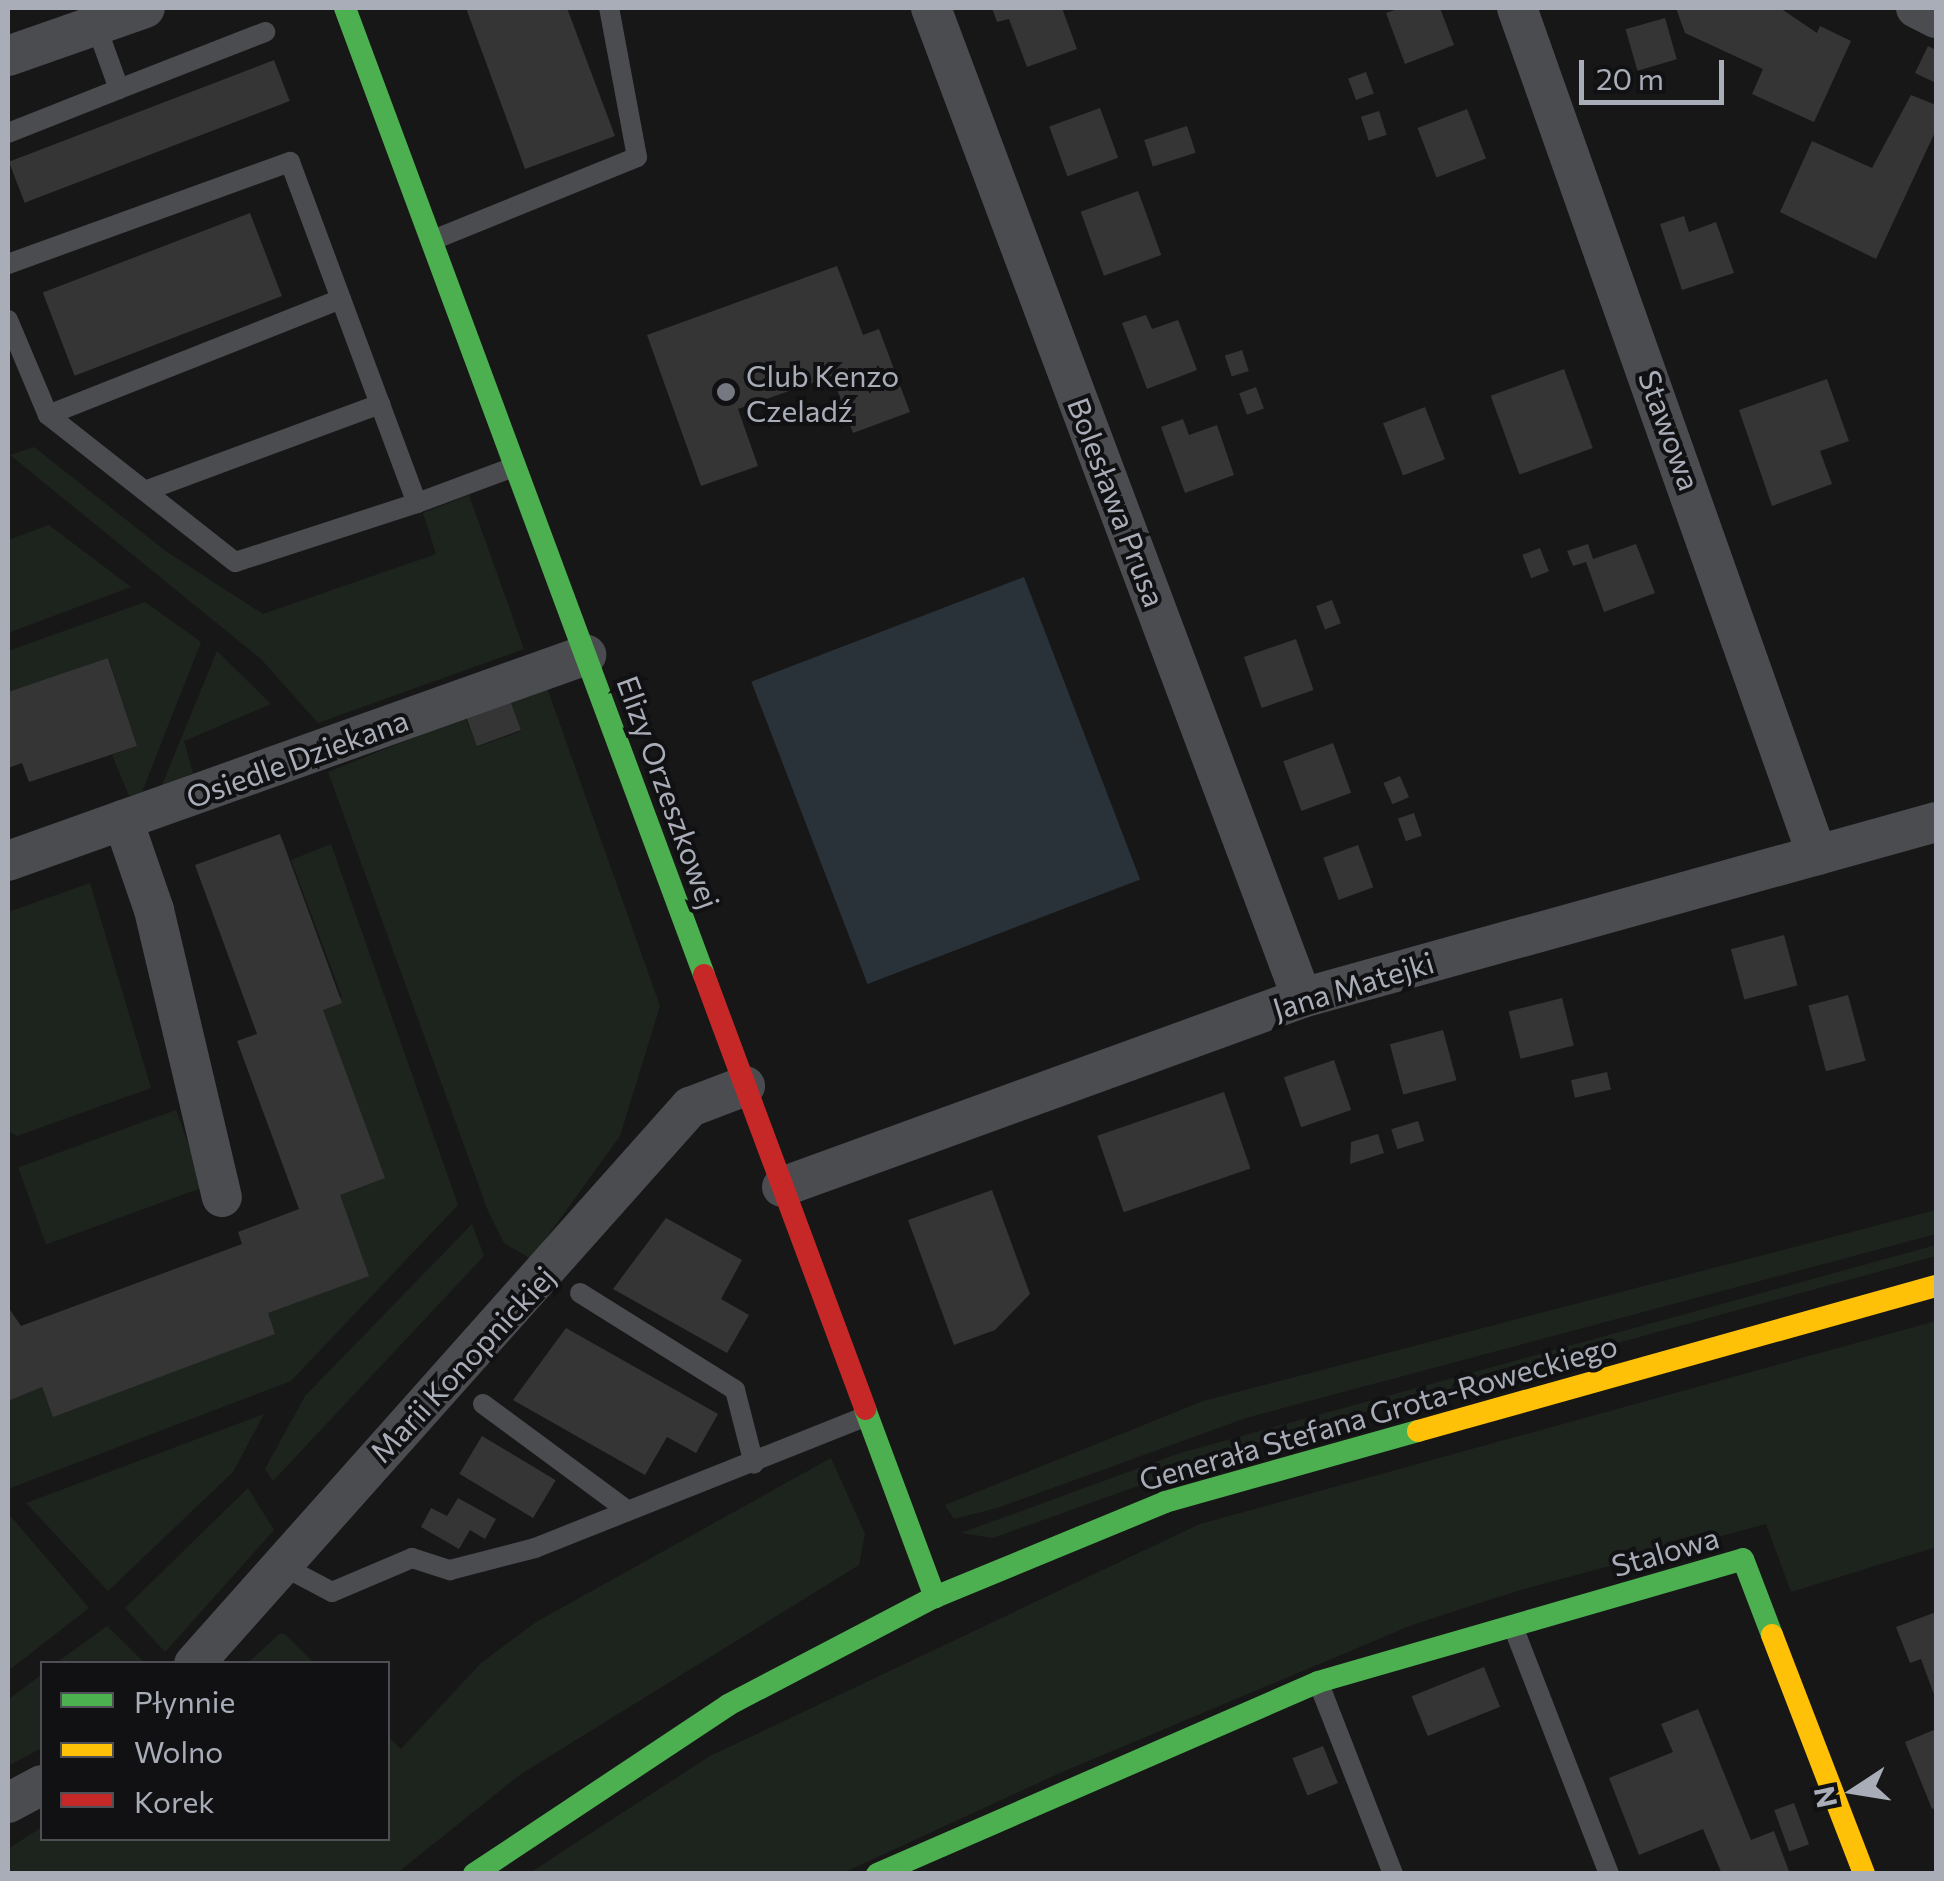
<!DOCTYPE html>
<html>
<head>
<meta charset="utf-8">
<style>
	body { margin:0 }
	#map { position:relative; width:1944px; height:1881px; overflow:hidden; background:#171717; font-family:Commissioner,sans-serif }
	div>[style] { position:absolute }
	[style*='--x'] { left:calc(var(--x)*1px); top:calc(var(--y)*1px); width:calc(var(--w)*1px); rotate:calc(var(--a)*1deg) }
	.green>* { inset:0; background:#1d241e; transform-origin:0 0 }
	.water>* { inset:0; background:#2a3239; transform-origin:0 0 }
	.building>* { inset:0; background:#353536; transform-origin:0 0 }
	.lane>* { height:20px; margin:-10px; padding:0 10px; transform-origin:10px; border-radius:10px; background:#4b4c50 }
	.street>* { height:40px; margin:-20px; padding:0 20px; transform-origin:20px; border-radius:20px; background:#4b4c50 }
	.fast>* { height:22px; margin:-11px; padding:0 11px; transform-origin:11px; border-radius:11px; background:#4caf50 }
	.slow>* { height:22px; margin:-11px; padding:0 11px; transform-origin:11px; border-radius:11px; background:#ffc107 }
	.jam>* { height:22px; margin:-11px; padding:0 11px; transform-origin:11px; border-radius:11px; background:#c62828 }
	.dots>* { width:28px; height:28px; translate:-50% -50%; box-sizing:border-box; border:5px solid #111113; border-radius:50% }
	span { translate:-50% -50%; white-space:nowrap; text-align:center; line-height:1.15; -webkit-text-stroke:8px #111113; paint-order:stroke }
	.poi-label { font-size:30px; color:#a8adb8 }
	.left { translate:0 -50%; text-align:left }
	.street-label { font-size:30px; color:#a8adb8 }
	.frame { position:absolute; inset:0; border:10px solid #a8adb8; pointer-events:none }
	.legend { position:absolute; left:40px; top:1661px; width:350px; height:180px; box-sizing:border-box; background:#111113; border:2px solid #4d4f55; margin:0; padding:12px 18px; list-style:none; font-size:30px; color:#a8adb8 }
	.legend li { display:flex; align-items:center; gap:20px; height:50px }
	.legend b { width:50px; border:2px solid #4d4f55 }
	.north { position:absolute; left:1804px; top:1741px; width:100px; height:100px; -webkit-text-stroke:8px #111113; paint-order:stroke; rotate:258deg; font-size:28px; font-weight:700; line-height:40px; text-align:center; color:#a8adb8 }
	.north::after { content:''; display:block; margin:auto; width:35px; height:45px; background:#a8adb8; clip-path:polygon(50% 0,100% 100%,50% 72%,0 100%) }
	.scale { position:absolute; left:1579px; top:60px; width:145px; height:45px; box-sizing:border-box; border:5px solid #a8adb8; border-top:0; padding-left:12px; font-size:30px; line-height:35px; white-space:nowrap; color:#a8adb8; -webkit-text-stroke:8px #111113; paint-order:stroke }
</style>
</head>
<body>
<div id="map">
	<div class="green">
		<div style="clip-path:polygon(34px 447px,167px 552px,263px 614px,436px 554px,423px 513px,469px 495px,524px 649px,318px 723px,261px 659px,10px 455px)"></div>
		<div style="clip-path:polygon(49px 525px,131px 587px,8px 633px,8px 540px)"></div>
		<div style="clip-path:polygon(145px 602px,201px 642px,142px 792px,129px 796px,112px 755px,137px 746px,109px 659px,8px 692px,8px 651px)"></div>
		<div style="clip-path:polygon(217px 651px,271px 704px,184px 741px,193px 773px,162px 785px)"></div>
		<div style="clip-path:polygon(546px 685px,660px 1006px,620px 1136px,531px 1259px,504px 1243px,488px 1211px,328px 772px,465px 717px,477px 747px,521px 731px,510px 699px)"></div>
		<div style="clip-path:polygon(331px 844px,458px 1205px,291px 1381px,8px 1489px,8px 1393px,39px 1381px,50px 1409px,269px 1330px,262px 1310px,336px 1192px,319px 1005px,342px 997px,291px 860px)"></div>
		<div style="clip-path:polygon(90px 883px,151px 1088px,17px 1136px,8px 1131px,8px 912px)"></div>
		<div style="left:176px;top:1110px;width:82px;height:168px;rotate:70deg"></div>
		<div style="clip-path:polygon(1936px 1210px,1936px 1234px,1246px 1418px,997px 1508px,954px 1519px,945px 1505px,1203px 1401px)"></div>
		<div style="clip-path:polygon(472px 1224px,484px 1256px,273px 1481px,265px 1469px,305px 1396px)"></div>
		<div style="clip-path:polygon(1936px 1245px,1936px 1256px,1277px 1436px,993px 1538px,961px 1533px,1180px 1453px)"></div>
		<div style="clip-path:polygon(1936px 1321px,1936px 1547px,1791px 1592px,1766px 1524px,1517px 1591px,1412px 1625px,1060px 1773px,843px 1873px,528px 1874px,710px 1756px,1200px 1524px)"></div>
		<div style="clip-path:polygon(264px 1414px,233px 1472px,108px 1591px,26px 1503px)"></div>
		<div style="clip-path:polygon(831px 1458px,865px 1534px,859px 1565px,521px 1774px,397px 1873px,8px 1873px,8px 1849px,42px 1827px,42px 1838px,388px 1838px,388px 1737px,401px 1749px,481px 1663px,536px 1622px)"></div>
		<div style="clip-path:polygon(248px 1488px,274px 1530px,165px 1652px,125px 1608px)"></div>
		<div style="clip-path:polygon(8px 1513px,89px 1608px,8px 1671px,8px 1512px)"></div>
		<div style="clip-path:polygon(107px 1626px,145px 1663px,56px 1663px)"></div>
		<div style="clip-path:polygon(279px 1634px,285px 1634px,314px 1663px,248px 1663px)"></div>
		<div style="clip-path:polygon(42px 1674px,42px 1748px,8px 1766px,8px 1700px)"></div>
	</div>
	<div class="water">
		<div style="left:1024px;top:577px;width:324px;height:292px;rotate:69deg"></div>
	</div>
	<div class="building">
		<div style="clip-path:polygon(466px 8px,567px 8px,615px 136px,525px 169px)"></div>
		<div style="clip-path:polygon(992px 8px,1062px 8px,1077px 49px,1027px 67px,1009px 19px,997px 22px)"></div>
		<div style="clip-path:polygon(1401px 8px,1440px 8px,1454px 45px,1405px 64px,1386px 13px)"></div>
		<div style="clip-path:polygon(1676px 8px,1780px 8px,1817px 33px,1820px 26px,1851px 41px,1814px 122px,1752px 94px,1763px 69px,1685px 33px)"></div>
		<div style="left:1665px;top:18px;width:43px;height:41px;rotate:74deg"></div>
		<div style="clip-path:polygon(1928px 46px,1936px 50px,1936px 83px,1915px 73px)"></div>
		<div style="left:274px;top:60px;width:44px;height:284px;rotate:69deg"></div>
		<div style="left:1366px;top:72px;width:23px;height:19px;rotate:70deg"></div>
		<div style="clip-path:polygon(1911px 95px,1936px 105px,1936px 130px,1876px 259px,1780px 212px,1812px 141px,1872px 168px)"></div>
		<div style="left:1100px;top:108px;width:53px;height:54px;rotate:70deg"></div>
		<div style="left:1467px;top:109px;width:53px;height:53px;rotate:69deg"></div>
		<div style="left:1379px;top:111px;width:25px;height:19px;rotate:72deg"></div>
		<div style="left:1187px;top:126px;width:28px;height:45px;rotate:72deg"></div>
		<div style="left:1138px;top:191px;width:68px;height:61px;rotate:70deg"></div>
		<div style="left:250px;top:213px;width:89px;height:222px;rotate:69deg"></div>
		<div style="clip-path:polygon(1684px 216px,1689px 232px,1716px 222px,1734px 273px,1682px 290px,1660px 224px)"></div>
		<div style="clip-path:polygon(837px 266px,863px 335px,879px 329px,910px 412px,853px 433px,832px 376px,738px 409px,758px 466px,701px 486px,647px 335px)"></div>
		<div style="clip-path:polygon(1146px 315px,1152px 329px,1178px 320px,1197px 370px,1147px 389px,1122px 323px)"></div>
		<div style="left:1242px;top:350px;width:22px;height:18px;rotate:72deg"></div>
		<div style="left:1564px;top:369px;width:84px;height:78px;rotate:70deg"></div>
		<div style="clip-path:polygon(1827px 379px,1849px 441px,1820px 451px,1832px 484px,1772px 506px,1739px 410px)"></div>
		<div style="left:1256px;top:387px;width:23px;height:18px;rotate:70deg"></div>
		<div style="left:1425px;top:407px;width:56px;height:45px;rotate:69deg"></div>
		<div style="clip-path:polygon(1183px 419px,1189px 435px,1217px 425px,1234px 475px,1185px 493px,1161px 427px)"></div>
		<div style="clip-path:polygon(1588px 544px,1593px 559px,1636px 544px,1655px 593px,1604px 612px,1586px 562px,1573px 566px,1567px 551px)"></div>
		<div style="left:1540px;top:548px;width:25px;height:19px;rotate:69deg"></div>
		<div style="left:1332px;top:600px;width:25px;height:17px;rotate:69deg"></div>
		<div style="left:1296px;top:639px;width:54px;height:55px;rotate:71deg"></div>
		<div style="clip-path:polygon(108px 658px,137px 746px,29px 782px,22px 763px,8px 768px,8px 692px)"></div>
		<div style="left:510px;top:700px;width:32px;height:47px;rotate:70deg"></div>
		<div style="left:1333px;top:743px;width:53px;height:53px;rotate:70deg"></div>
		<div style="left:1400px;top:776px;width:23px;height:18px;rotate:67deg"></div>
		<div style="left:1414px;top:813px;width:24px;height:17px;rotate:71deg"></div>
		<div style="clip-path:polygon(280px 834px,342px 1003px,323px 1010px,385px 1178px,340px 1195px,369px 1276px,268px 1313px,275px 1334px,53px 1417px,42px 1387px,8px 1401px,8px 1307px,21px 1326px,242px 1244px,238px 1232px,299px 1209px,237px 1041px,257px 1034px,195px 865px)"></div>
		<div style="left:1358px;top:845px;width:45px;height:37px;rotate:70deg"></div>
		<div style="left:1784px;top:935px;width:52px;height:55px;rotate:75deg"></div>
		<div style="left:1848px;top:995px;width:68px;height:41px;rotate:75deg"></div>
		<div style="left:1562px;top:998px;width:49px;height:55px;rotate:76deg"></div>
		<div style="left:1443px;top:1030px;width:52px;height:55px;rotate:75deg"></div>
		<div style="left:1334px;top:1060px;width:53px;height:53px;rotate:71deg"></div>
		<div style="left:1607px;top:1072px;width:18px;height:37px;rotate:77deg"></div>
		<div style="left:1224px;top:1092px;width:81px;height:134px;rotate:71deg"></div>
		<div style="left:1418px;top:1121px;width:21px;height:28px;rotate:73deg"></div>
		<div style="clip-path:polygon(1378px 1134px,1384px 1153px,1350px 1164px,1351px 1142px)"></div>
		<div style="clip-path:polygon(992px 1190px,1030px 1294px,995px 1330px,954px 1345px,908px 1220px)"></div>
		<div style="clip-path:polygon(666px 1218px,742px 1260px,721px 1299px,749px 1315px,727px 1353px,613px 1289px)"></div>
		<div style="clip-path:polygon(566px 1328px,718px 1414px,696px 1453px,667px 1437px,645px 1475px,513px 1400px)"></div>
		<div style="left:482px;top:1436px;width:86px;height:44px;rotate:31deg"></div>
		<div style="clip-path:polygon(458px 1498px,496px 1519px,485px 1539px,470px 1530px,459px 1549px,421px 1527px,431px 1508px,447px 1516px)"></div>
		<div style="clip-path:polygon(1936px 1612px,1936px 1700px,1921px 1659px,1910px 1663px,1896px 1627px)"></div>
		<div style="left:1484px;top:1667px;width:43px;height:78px;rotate:68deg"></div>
		<div style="clip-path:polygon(1698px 1709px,1751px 1840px,1774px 1831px,1790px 1874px,1722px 1874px,1703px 1829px,1639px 1855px,1609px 1778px,1673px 1752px,1661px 1724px)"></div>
		<div style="clip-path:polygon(1936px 1729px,1936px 1808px,1932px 1809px,1905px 1742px)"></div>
		<div style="left:1323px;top:1746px;width:40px;height:33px;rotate:68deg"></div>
		<div style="left:1794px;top:1803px;width:44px;height:21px;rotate:70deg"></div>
	</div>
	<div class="lane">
		<div style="--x:119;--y:89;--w:157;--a:-21.3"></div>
		<div style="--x:8;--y:133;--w:119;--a:-21.6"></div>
		<div style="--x:119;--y:89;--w:68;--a:-109.8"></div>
		<div style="--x:433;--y:240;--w:220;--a:-22.1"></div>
		<div style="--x:637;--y:157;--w:152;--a:-100.6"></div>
		<div style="--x:8;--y:264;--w:300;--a:-19.9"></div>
		<div style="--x:290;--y:162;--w:364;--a:69.6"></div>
		<div style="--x:417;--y:503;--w:191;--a:162"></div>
		<div style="--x:235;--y:562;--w:238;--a:-141.8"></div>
		<div style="--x:48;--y:415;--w:103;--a:-112.8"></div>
		<div style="--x:48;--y:415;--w:315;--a:-21.6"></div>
		<div style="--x:145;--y:491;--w:251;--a:-20.3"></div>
		<div style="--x:417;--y:503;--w:103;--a:-20.4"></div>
		<div style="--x:580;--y:1293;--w:183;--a:32"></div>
		<div style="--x:735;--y:1390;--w:76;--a:75.6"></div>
		<div style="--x:483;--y:1404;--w:179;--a:36.4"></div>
		<div style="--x:277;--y:1563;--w:62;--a:27.8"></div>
		<div style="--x:332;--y:1592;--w:87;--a:-23"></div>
		<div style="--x:412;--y:1558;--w:40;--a:18"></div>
		<div style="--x:450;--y:1570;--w:88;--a:-14.5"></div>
		<div style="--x:535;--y:1548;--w:354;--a:-21.7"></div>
		<div style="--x:1514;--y:1629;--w:263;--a:68.8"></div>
		<div style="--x:1319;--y:1684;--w:204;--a:68.7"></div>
	</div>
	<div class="street">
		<div style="--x:931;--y:8;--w:1057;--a:69.46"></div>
		<div style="--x:1517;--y:8;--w:899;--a:70.5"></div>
		<div style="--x:1916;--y:8;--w:22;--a:27"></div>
		<div style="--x:8;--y:56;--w:145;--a:-19.3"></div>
		<div style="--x:123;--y:820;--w:95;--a:71"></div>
		<div style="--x:154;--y:910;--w:295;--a:76.7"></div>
		<div style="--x:8;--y:861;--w:614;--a:-19.62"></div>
		<div style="--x:782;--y:1187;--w:553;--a:-19.97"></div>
		<div style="--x:1302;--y:998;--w:658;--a:-15.51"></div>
		<div style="--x:194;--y:1664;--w:746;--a:-48.32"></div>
		<div style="--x:690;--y:1107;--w:59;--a:-20.9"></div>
		<div style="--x:8;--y:1803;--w:38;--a:-28"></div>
	</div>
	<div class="fast">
		<div style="--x:345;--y:8;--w:1031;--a:69.63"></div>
		<div style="--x:865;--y:1409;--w:201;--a:69.6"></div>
		<div style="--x:474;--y:1874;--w:305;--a:-33.6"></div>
		<div style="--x:728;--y:1705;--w:233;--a:-27.6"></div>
		<div style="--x:935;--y:1597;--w:249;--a:-22.4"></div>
		<div style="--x:1165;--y:1502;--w:263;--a:-15.7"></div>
		<div style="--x:877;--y:1874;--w:481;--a:-23.5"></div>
		<div style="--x:1318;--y:1682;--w:442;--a:-16.1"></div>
		<div style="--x:1743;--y:1559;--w:81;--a:69.1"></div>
	</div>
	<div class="slow">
		<div style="--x:1418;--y:1431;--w:538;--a:-15.64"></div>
		<div style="--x:1772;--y:1635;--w:256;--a:68.9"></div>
	</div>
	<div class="jam">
		<div style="--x:704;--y:975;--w:463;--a:69.6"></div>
	</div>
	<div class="dots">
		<div style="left:726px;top:392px;background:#757880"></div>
	</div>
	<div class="poi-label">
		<span class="left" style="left:746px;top:392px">Club Kenzo<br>Czeladź</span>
	</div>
	<div class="street-label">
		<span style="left:1670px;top:430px;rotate:70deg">Stawowa</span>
		<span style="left:1117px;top:502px;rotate:69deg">Bolesława Prusa</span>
		<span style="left:297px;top:758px;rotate:-20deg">Osiedle Dziekana</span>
		<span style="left:669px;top:792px;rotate:70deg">Elizy Orzeszkowej</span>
		<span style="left:1353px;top:985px;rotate:-17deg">Jana Matejki</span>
		<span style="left:462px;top:1364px;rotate:-47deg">Marii Konopnickiej</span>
		<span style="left:1378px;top:1412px;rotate:-16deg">Generała Stefana Grota-Roweckiego</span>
		<span style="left:1665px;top:1551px;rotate:-16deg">Stalowa</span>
	</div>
	<div class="frame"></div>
	<ul class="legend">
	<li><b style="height:12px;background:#4caf50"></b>Płynnie</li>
	<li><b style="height:12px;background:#ffc107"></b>Wolno</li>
	<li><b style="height:12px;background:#c62828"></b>Korek</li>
	</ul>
	<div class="north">N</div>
	<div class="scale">20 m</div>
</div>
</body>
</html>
